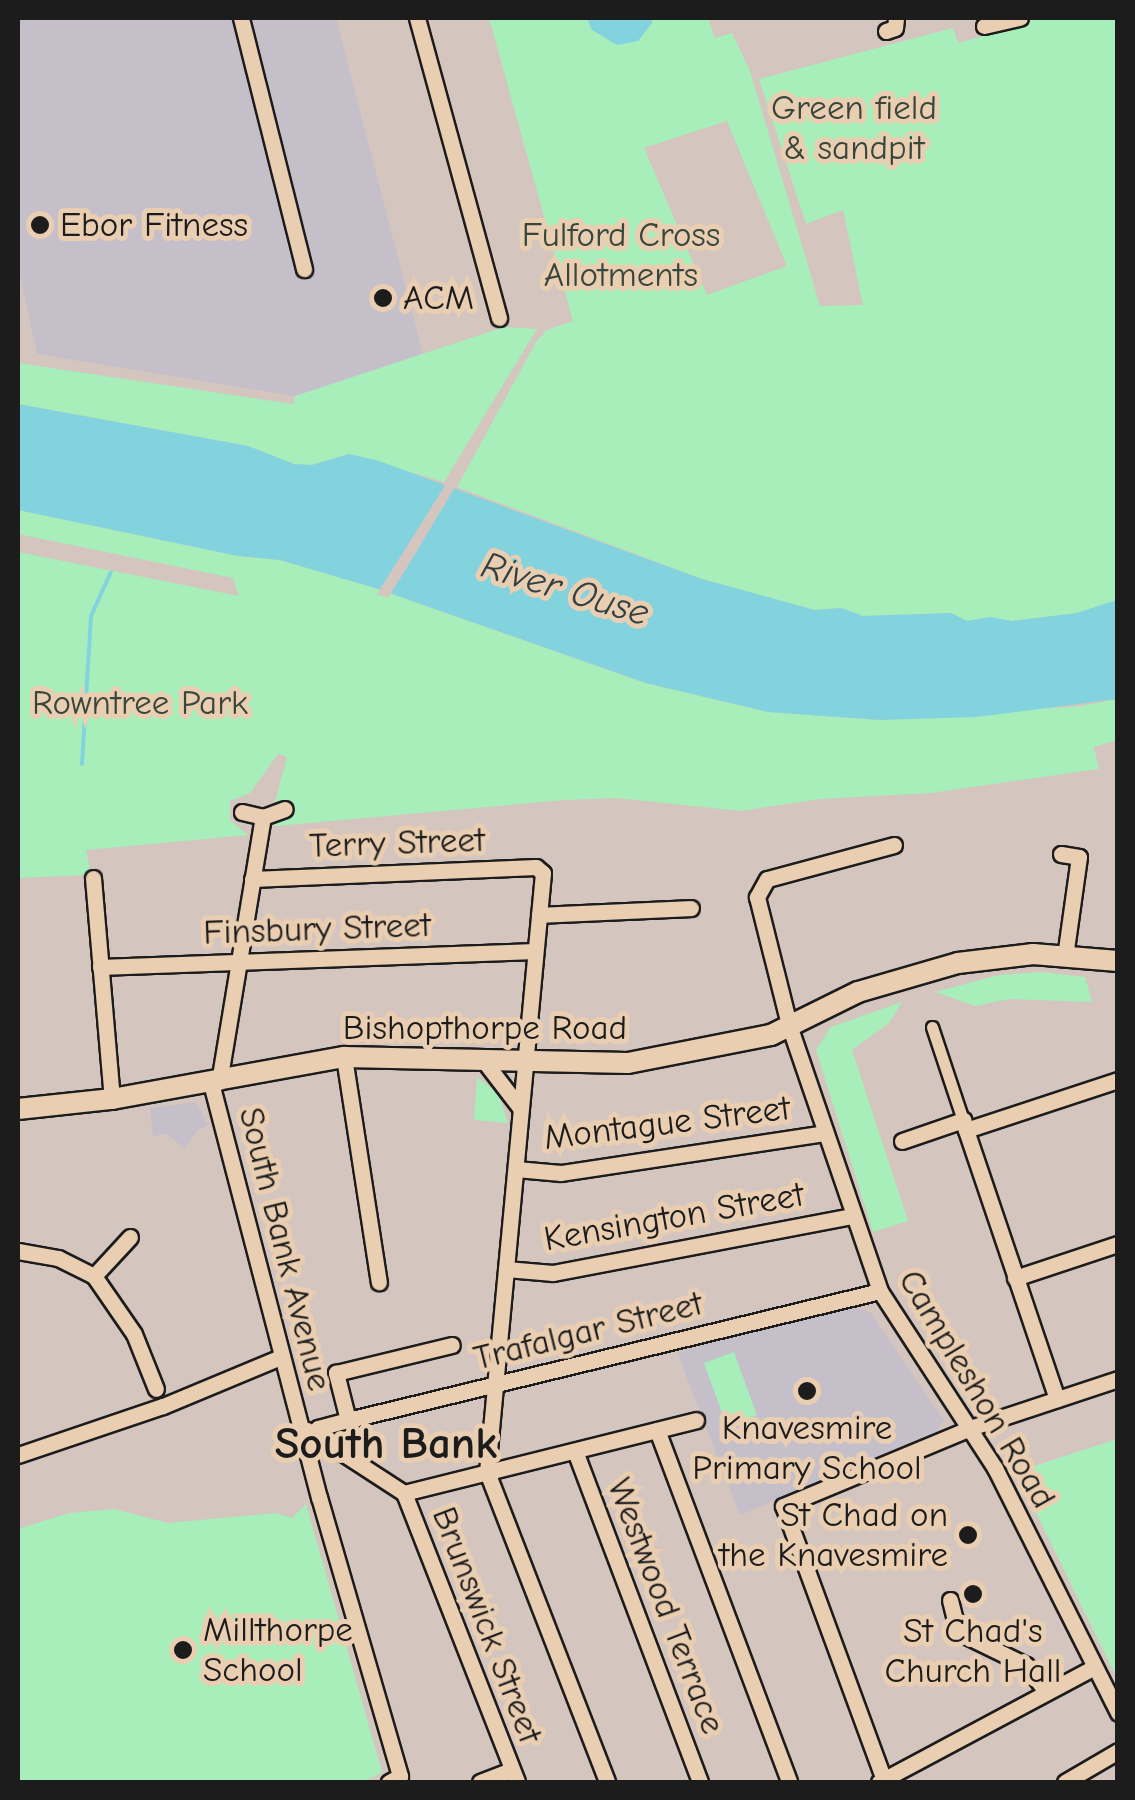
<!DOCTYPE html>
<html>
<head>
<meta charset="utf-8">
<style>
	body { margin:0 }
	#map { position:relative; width:1135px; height:1800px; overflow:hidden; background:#d4c5bf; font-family:"Comic Neue",sans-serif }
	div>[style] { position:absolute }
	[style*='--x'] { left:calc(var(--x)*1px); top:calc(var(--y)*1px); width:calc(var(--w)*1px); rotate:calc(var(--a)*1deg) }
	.built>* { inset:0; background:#c5bfc9 }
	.green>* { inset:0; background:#a7eeba; transform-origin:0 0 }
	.water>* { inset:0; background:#83d3df }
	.pier>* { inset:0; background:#d4c5bf }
	.stream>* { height:4px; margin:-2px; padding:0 2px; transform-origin:2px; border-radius:2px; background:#83d3df }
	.roads { filter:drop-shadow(2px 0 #1c1c1c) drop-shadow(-2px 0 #1c1c1c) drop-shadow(0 2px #1c1c1c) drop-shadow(0 -2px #1c1c1c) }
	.pedestrian>* { height:11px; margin:-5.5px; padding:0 5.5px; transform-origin:5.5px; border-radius:5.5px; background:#eaceb1 }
	.minor>* { height:15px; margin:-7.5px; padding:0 7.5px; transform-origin:7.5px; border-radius:7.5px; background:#eaceb1 }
	.tertiary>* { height:20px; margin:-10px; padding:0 10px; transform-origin:10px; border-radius:10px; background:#eaceb1 }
	.dots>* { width:28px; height:28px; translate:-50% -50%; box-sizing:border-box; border:5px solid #eaceb1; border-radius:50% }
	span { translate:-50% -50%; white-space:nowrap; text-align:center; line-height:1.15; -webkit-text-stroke:10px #eaceb1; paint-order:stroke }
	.park-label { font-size:35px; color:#38463c }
	.poi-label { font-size:35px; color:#1c1c1c }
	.left { translate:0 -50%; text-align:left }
	.right { translate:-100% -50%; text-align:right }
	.street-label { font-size:35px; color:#1c1c1c }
	.water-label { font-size:38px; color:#314143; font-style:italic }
	.district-label { font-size:45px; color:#1c1c1c; font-weight:700 }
	.frame { position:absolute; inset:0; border:20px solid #1c1c1c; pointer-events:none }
</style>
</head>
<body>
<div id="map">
	<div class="built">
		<div style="clip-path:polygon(18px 18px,336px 18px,423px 355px,295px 396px,37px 354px,18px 266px)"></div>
		<div style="clip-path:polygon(196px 1102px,208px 1126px,199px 1129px,184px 1148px,167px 1134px,153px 1136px,150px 1108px)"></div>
		<div style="clip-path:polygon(853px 1307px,870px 1312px,944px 1421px,937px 1431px,740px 1515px,677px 1352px)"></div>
	</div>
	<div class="green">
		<div style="clip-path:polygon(evenodd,489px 18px,708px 18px,715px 38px,732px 33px,750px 71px,820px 306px,863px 305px,843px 210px,806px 224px,759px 79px,953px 28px,958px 43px,1016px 27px,1029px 18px,1117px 18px,1117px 600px,1077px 613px,1012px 621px,990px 617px,967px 621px,951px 613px,863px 616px,841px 608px,815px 610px,702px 579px,457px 487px,536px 342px,547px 330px,573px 321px,489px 18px,727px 121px,787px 266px,707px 295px,644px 148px,727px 121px)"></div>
		<div style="clip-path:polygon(504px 327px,537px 329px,444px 482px,349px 454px,312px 465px,294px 464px,248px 446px,18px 404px,18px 363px,293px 404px,295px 396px)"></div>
		<div style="clip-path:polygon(18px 510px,238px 556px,280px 560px,375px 588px,645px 683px,768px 712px,880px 720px,1082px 706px,1117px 699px,1117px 740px,1094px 747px,1099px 769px,931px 793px,821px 799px,741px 811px,616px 798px,565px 800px,275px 826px,270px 821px,287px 757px,278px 754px,250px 793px,230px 801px,230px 820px,248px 835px,86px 850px,91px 875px,18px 878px,18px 552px,239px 596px,233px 578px,18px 534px)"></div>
		<div style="clip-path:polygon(1041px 972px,1085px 977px,1092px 1002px,1009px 999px,975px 1006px,935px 992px,999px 975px)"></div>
		<div style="clip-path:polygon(902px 1002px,889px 1023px,852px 1050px,908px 1221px,873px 1232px,816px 1050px,831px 1027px)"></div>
		<div style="clip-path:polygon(477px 1077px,498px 1093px,508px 1123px,474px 1120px)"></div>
		<div style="left:734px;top:1352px;width:67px;height:32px;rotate:70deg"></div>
		<div style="clip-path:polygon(1117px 1439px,1118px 1439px,1117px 1678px,1016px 1472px)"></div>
		<div style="clip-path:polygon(306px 1504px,382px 1772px,364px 1782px,22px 1782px,18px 1777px,18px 1529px,69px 1513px,114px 1509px,168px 1523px,276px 1513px,292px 1518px)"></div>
	</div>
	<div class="water">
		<div style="clip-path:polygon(587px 18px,652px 18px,652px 23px,638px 41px,617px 45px,592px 30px)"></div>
		<div style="clip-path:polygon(18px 404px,248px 446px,294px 464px,312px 465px,349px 454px,379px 461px,702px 579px,815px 610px,841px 608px,863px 616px,951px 613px,967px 621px,990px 617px,1012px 621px,1077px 613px,1117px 600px,1117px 699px,976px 717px,880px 720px,768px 712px,646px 683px,375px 588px,280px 560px,238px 556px,18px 510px)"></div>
	</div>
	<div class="pier">
		<div style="clip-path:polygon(449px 479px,458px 482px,406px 569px,388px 598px,377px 594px)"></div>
	</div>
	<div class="stream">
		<div style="--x:82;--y:764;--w:148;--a:-86.5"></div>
		<div style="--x:91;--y:616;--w:48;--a:-65.6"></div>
	</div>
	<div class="roads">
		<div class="pedestrian">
			<div style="--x:932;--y:1027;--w:98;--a:71.6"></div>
		</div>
		<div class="minor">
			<div style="--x:241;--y:18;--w:259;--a:75.9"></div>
			<div style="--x:417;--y:18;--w:311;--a:74.7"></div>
			<div style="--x:984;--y:26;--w:37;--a:-13"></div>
			<div style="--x:886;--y:31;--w:9;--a:-18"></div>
			<div style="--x:895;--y:28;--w:10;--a:-84"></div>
			<div style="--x:242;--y:812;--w:22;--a:13"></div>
			<div style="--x:263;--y:817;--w:23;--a:-20"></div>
			<div style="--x:894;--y:845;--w:131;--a:165"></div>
			<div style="--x:767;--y:879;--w:21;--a:119"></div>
			<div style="--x:757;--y:897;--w:135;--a:75.9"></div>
			<div style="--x:790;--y:1028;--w:278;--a:71.1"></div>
			<div style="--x:880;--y:1291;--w:211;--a:57"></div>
			<div style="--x:995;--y:1468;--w:274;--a:63.3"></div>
			<div style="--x:1061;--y:854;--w:18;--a:9"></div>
			<div style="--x:1079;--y:857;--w:100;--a:98"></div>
			<div style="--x:93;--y:878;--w:222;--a:85.1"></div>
			<div style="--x:252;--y:879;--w:284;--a:-2.4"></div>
			<div style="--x:536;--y:867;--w:9;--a:41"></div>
			<div style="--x:543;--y:873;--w:602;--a:95.34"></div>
			<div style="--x:487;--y:1472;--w:332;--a:68.8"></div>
			<div style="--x:539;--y:915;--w:152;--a:-2.6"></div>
			<div style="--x:100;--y:967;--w:435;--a:-2.1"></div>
			<div style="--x:344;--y:1057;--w:228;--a:81.2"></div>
			<div style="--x:484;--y:1061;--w:59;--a:52.5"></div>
			<div style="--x:219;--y:1082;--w:269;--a:-80.6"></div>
			<div style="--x:211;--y:1083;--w:428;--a:75.4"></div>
			<div style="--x:319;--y:1497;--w:291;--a:73.8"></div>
			<div style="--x:400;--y:1776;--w:13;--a:151"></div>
			<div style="--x:902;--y:1141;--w:65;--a:-19"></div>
			<div style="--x:963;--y:1120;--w:10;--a:73"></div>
			<div style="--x:516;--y:1169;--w:45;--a:5.1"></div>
			<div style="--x:561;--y:1173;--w:267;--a:-8.6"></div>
			<div style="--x:18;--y:1251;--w:41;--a:9.9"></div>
			<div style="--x:58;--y:1258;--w:40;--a:26.6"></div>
			<div style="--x:94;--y:1276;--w:70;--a:55.4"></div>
			<div style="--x:134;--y:1334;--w:59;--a:68.2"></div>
			<div style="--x:506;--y:1269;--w:47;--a:4.9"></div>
			<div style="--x:553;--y:1273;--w:304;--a:-10.8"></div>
			<div style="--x:94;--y:1276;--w:53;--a:-47.3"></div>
			<div style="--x:1015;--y:1278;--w:108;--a:-18.3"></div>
			<div style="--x:1057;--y:1399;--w:284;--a:-108.7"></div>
			<div style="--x:966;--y:1130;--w:160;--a:-18.2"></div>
			<div style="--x:348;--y:1420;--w:49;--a:-104.3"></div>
			<div style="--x:336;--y:1373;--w:119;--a:-13.6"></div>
			<div style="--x:307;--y:1430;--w:116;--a:33"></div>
			<div style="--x:404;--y:1493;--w:310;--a:68.6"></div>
			<div style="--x:657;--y:1430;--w:376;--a:69.4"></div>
			<div style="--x:313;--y:1434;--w:8;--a:-50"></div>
			<div style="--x:318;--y:1428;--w:31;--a:-15"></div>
			<div style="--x:348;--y:1420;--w:547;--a:-13.63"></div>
			<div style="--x:575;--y:1451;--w:354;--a:69.3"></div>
			<div style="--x:18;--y:1455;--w:153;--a:-18.7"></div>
			<div style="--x:163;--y:1406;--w:128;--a:-22.6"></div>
			<div style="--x:404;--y:1493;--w:301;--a:-14"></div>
			<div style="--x:950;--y:1600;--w:33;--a:76"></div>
			<div style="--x:958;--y:1632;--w:76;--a:25.9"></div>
			<div style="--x:1026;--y:1665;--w:34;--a:53"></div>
			<div style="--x:884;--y:1780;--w:292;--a:-110.2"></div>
			<div style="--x:783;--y:1506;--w:203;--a:-22.6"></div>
			<div style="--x:970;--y:1428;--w:156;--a:-18.3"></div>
			<div style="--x:480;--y:1782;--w:34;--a:-21"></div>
			<div style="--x:879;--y:1782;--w:244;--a:-28.1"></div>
			<div style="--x:1065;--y:1782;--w:61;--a:-30.3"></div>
		</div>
		<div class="tertiary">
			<div style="--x:18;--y:1109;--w:95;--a:-6.1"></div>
			<div style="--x:112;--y:1099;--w:236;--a:-10.3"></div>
			<div style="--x:344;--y:1057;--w:284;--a:1.2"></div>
			<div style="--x:628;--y:1063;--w:146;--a:-11.1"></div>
			<div style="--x:771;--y:1035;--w:97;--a:-26.3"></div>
			<div style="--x:858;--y:992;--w:104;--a:-16.2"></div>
			<div style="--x:958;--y:963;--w:76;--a:-6.8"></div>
			<div style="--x:1033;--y:954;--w:85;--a:4.7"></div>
		</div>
	</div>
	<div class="dots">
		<div style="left:40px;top:225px;background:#1c1c1c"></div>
		<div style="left:383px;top:298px;background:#1c1c1c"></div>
		<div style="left:807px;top:1391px;background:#1c1c1c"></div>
		<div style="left:968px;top:1535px;background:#1c1c1c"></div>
		<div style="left:973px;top:1594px;background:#1c1c1c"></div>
		<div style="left:183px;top:1650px;background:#1c1c1c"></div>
	</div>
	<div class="park-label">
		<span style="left:854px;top:128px">Green field<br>&amp; sandpit</span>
		<span style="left:621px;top:255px">Fulford Cross<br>Allotments</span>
		<span style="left:140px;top:703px">Rowntree Park</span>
	</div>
	<div class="poi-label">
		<span class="left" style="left:60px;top:225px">Ebor Fitness</span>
		<span class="left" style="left:403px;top:298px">ACM</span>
		<span style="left:807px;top:1448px">Knavesmire<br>Primary School</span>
		<span class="right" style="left:948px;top:1535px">St Chad on<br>the Knavesmire</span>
		<span class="left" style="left:203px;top:1650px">Millthorpe<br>School</span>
		<span style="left:973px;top:1651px">St Chad's<br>Church Hall</span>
	</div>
	<div class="street-label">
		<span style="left:397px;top:843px;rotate:-2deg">Terry Street</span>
		<span style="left:317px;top:929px;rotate:-2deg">Finsbury Street</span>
		<span style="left:485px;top:1028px">Bishopthorpe Road</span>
		<span style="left:667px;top:1123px;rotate:-7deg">Montague Street</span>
		<span style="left:674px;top:1217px;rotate:-10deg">Kensington Street</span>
		<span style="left:285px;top:1249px;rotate:76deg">South Bank Avenue</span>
		<span style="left:588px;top:1331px;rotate:-14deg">Trafalgar Street</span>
		<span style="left:977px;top:1389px;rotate:59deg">Campleshon Road</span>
		<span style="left:666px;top:1606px;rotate:69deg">Westwood Terrace</span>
		<span style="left:487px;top:1625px;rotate:69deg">Brunswick Street</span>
	</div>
	<div class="water-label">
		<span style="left:565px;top:590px;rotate:17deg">River Ouse</span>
	</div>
	<div class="district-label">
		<span style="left:386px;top:1444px">South Bank</span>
	</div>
	<div class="frame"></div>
</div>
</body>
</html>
